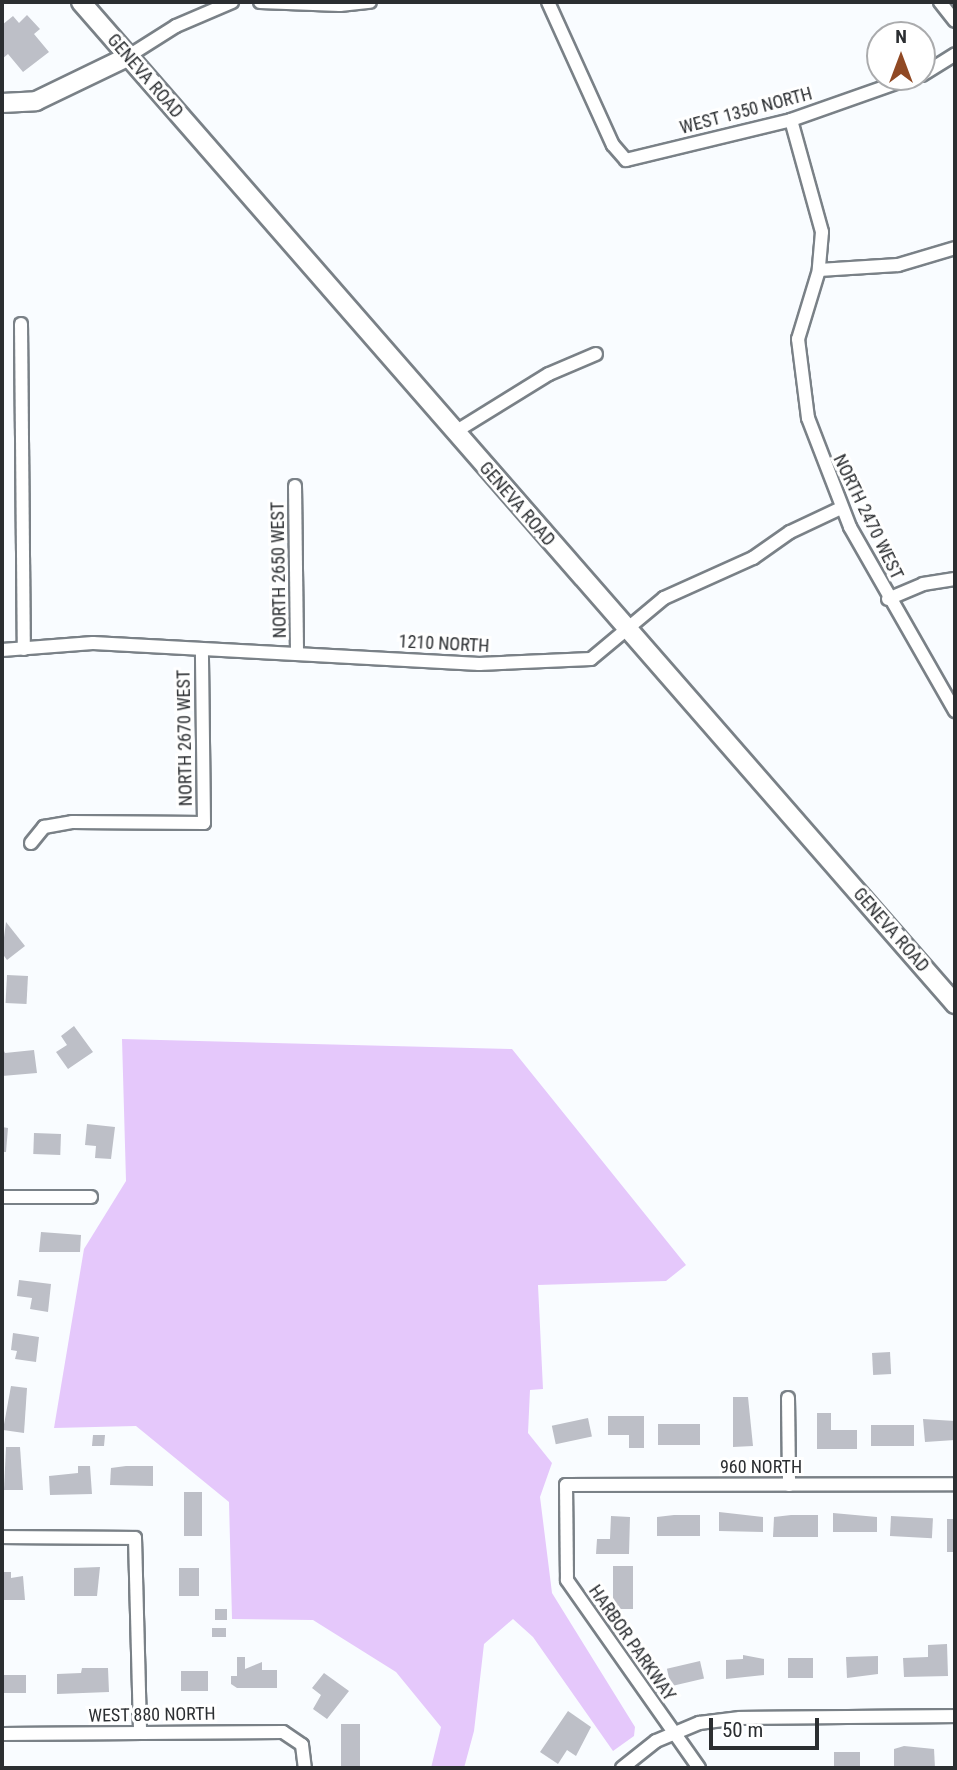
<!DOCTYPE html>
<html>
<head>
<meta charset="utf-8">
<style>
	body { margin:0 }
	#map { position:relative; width:957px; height:1770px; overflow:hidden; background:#f9fcff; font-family:"Roboto Condensed",sans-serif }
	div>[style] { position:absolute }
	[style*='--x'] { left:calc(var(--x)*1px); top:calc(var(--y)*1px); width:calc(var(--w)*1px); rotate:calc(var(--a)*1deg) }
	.green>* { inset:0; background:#e5c8fb }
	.building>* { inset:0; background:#bdbfc7; transform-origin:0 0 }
	.roads { filter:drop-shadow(2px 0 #7a8187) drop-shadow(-2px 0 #7a8187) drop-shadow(0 2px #7a8187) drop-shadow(0 -2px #7a8187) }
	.street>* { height:12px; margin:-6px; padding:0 6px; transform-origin:6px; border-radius:6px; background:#fff }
	.secondary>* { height:18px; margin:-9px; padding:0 9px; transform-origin:9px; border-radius:9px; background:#fff }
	span { translate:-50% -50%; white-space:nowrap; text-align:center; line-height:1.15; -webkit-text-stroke:6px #fff; paint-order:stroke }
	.street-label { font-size:18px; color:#2b2e31 }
	.frame { position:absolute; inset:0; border:4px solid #2b2e31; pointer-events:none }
	.north { position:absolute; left:866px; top:21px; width:70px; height:70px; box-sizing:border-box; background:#fff; border:2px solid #aaabad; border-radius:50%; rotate:0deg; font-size:19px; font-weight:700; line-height:28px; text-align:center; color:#2b2e31 }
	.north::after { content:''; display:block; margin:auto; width:24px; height:32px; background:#904924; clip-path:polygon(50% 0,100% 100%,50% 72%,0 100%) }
	.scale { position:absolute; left:709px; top:1718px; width:110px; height:32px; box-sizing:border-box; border:4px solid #2b2e31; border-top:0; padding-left:9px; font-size:21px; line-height:24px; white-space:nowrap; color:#2b2e31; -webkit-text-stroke:5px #fff; paint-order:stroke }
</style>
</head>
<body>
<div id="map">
	<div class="green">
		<div style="clip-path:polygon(122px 1039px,512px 1049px,686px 1265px,666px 1281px,538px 1285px,543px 1389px,530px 1390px,528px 1433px,552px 1463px,540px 1497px,552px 1593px,635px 1727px,634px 1736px,613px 1751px,533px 1637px,513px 1619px,484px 1644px,474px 1731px,464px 1768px,431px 1768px,441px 1727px,396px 1672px,313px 1620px,232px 1619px,229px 1502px,136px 1426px,54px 1428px,84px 1249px,126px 1181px)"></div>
	</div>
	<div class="building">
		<div style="clip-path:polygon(27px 15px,40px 29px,34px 34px,49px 52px,23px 72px,8px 54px,2px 59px,2px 25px,13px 16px,19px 23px)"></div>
		<div style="clip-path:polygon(6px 922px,25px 946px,7px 960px,2px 953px)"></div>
		<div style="left:7px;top:975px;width:21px;height:28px;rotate:3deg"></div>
		<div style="clip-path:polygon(74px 1026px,93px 1052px,68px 1069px,56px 1052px,67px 1045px,61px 1036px)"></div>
		<div style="clip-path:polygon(2px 1047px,5px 1053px,34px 1050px,37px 1073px,2px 1076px)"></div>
		<div style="clip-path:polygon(87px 1124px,115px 1127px,111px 1159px,95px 1158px,96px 1146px,85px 1145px)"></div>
		<div style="clip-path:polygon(2px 1127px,8px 1128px,6px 1152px,2px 1152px)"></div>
		<div style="left:34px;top:1133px;width:27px;height:21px;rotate:2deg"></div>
		<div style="clip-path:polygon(41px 1232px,81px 1235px,80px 1252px,39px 1252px)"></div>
		<div style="clip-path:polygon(19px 1280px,51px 1284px,48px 1312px,30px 1309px,32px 1298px,17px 1296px)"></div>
		<div style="clip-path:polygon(13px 1333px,39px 1337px,36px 1362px,15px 1359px,17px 1351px,11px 1350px)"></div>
		<div style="left:890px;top:1352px;width:22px;height:18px;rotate:87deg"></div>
		<div style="clip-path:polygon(11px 1386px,27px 1388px,24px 1433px,3px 1430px)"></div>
		<div style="clip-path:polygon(733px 1397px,748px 1397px,753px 1446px,733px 1447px)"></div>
		<div style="clip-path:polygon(817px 1413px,831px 1413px,831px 1430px,857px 1430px,857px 1449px,817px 1449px)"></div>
		<div style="clip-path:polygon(608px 1416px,644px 1416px,644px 1448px,629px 1448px,629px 1435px,608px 1435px)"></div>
		<div style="left:588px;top:1418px;width:19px;height:37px;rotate:78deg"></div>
		<div style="clip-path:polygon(923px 1419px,955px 1421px,955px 1440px,925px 1442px)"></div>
		<div style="left:700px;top:1424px;width:21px;height:42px;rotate:90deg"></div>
		<div style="left:871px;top:1425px;width:43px;height:21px"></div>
		<div style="clip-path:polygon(93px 1435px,105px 1435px,104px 1446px,92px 1446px)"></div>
		<div style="clip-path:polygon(6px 1447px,20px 1447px,23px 1490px,4px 1490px)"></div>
		<div style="clip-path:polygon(78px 1466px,90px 1466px,92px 1494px,50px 1495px,49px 1476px,78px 1473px)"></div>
		<div style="clip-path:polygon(126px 1466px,153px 1466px,153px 1486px,110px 1485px,111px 1468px)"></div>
		<div style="left:184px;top:1492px;width:18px;height:44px"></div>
		<div style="clip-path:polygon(719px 1512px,763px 1517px,763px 1532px,719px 1531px)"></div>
		<div style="clip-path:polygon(833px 1513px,877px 1517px,877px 1532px,833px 1532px)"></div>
		<div style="clip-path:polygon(674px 1515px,700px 1515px,700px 1536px,657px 1536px,657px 1517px)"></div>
		<div style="clip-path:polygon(791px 1515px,818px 1515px,818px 1537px,773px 1537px,774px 1517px)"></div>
		<div style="clip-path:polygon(611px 1516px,630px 1517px,629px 1554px,596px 1554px,597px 1539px,610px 1539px)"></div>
		<div style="left:891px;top:1516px;width:42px;height:20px;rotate:3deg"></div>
		<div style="left:947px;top:1519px;width:8px;height:33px"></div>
		<div style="left:613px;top:1566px;width:20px;height:43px"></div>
		<div style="clip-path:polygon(100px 1567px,97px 1596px,74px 1596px,74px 1568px)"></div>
		<div style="left:199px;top:1568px;width:28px;height:20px;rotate:90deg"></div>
		<div style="clip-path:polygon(2px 1572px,11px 1572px,11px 1578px,23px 1576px,25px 1600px,2px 1600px)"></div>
		<div style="left:215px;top:1609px;width:12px;height:11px"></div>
		<div style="left:212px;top:1628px;width:14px;height:9px"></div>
		<div style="clip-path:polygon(947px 1644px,948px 1676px,904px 1677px,903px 1658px,928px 1657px,928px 1645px)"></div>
		<div style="clip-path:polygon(743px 1655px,764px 1659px,764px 1675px,726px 1679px,726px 1660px,743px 1659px)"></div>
		<div style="clip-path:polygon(878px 1656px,878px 1674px,847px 1678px,846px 1657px)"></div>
		<div style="clip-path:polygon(237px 1657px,245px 1657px,245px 1669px,262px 1662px,262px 1670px,277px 1670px,277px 1688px,237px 1688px,231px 1684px,231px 1676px,237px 1676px)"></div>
		<div style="left:788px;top:1658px;width:25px;height:20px"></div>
		<div style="left:700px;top:1661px;width:18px;height:34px;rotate:77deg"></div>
		<div style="clip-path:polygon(82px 1668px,108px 1668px,109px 1692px,57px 1694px,57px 1674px,81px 1673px)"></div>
		<div style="left:181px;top:1671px;width:27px;height:20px"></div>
		<div style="clip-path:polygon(324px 1673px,349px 1691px,327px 1719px,313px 1709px,321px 1695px,312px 1688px)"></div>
		<div style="left:2px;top:1675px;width:24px;height:18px"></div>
		<div style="clip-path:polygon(568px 1711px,591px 1727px,576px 1756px,567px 1750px,558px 1764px,540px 1752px)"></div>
		<div style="left:341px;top:1724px;width:19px;height:42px"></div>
		<div style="clip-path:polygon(904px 1746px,934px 1749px,935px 1768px,894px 1768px,894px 1749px)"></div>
		<div style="left:860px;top:1752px;width:16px;height:26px;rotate:90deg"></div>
	</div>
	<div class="roads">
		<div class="street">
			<div style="--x:260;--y:2;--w:80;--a:2.1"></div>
			<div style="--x:340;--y:5;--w:30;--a:-6"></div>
			<div style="--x:548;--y:2;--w:157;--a:65.6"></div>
			<div style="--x:613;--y:145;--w:20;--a:49"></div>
			<div style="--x:626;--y:160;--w:170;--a:-13.6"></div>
			<div style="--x:791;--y:120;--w:129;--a:-19.4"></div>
			<div style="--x:940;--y:2;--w:24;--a:52"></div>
			<div style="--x:127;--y:57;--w:58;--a:-32.3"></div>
			<div style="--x:176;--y:26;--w:61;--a:-23.2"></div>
			<div style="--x:922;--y:75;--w:39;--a:-32"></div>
			<div style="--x:791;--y:120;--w:116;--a:74.5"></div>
			<div style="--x:822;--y:232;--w:38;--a:95"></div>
			<div style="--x:819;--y:270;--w:72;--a:106.9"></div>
			<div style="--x:798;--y:339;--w:80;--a:82.8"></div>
			<div style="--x:808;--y:418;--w:117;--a:68.9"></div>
			<div style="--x:850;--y:527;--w:212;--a:60.3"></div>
			<div style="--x:819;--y:270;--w:79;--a:-3.6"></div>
			<div style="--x:898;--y:265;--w:59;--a:-16.6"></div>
			<div style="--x:21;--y:324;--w:325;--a:89.5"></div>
			<div style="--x:455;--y:432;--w:110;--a:-31.7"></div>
			<div style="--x:549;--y:374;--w:51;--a:-23.1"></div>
			<div style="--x:295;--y:486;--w:168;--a:89.3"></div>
			<div style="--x:888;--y:599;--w:38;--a:-23"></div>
			<div style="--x:923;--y:584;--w:32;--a:-9"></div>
			<div style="--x:2;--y:650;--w:91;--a:-4.4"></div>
			<div style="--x:93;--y:643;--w:387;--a:3.1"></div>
			<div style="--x:479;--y:664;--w:112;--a:-2.6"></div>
			<div style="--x:591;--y:659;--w:95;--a:-39.9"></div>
			<div style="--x:664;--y:598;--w:98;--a:-24.2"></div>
			<div style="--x:753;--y:558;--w:45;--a:-35.1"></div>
			<div style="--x:790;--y:532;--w:56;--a:-25.2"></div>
			<div style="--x:31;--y:843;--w:21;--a:-51"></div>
			<div style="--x:44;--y:827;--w:28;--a:-10"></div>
			<div style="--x:72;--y:822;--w:132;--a:0.4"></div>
			<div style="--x:204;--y:823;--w:171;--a:-90.7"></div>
			<div style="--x:2;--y:1197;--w:89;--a:0"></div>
			<div style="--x:788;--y:1398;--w:87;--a:89.3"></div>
			<div style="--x:2;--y:1537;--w:133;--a:0.4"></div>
			<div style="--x:135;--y:1538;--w:195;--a:88.5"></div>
			<div style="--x:2;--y:1734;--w:281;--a:-0.4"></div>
			<div style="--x:283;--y:1732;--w:23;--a:34"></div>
			<div style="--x:302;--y:1745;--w:23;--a:83"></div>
			<div style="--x:622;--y:1768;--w:43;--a:-38.5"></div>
			<div style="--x:656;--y:1741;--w:47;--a:-22.7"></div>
			<div style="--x:699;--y:1723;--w:41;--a:-7"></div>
			<div style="--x:740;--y:1718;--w:215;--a:-0.5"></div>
			<div style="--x:699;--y:1768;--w:230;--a:-125.1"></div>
			<div style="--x:567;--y:1580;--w:95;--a:-90.6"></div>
			<div style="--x:566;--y:1485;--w:389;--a:-0.1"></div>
		</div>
		<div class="secondary">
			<div style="--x:81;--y:2;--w:1330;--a:48.9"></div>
			<div style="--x:2;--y:103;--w:34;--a:-3"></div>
			<div style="--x:36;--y:101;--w:101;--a:-25.8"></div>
		</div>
	</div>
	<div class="street-label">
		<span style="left:145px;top:76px;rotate:49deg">GENEVA ROAD</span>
		<span style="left:746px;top:111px;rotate:-15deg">WEST 1350 NORTH</span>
		<span style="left:517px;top:504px;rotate:49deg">GENEVA ROAD</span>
		<span style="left:868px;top:517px;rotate:64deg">NORTH 2470 WEST</span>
		<span style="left:279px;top:570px;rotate:-91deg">NORTH 2650 WEST</span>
		<span style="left:444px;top:644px;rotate:3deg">1210 NORTH</span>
		<span style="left:185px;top:738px;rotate:-91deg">NORTH 2670 WEST</span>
		<span style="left:891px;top:930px;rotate:49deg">GENEVA ROAD</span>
		<span style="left:761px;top:1467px">960 NORTH</span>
		<span style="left:632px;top:1643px;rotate:55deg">HARBOR PARKWAY</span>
		<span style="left:152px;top:1715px;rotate:-1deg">WEST 880 NORTH</span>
	</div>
	<div class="frame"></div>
	<div class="north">N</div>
	<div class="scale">50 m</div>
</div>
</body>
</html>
